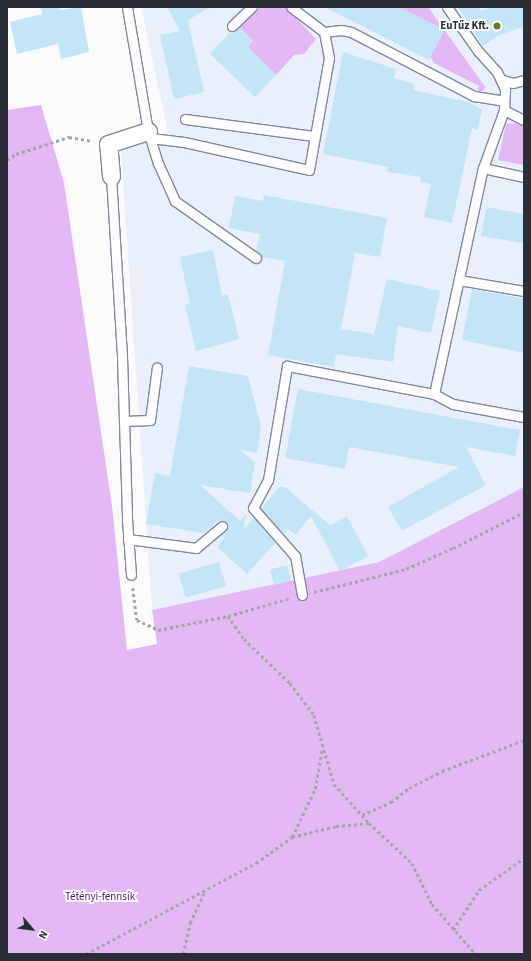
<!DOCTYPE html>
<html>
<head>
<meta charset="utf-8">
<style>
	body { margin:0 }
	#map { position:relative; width:531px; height:961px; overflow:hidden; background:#fbfbfb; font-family:"Source Sans 3",sans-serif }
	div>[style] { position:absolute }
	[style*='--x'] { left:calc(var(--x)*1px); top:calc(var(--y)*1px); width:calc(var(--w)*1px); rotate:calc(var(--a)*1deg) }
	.built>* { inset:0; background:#e9f0fb }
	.green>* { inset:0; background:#e3b8f4 }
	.building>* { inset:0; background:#c3e5f7; transform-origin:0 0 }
	.path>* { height:2.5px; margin-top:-1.25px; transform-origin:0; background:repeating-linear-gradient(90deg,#a4a6aa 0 3px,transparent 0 6px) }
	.roads { filter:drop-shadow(1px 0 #7f8a9d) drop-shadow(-1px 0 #7f8a9d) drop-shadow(0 1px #7f8a9d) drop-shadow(0 -1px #7f8a9d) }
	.lane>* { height:9px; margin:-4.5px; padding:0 4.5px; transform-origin:4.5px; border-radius:4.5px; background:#fff }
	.street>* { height:17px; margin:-8.5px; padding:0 8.5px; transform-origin:8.5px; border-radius:8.5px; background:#fff }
	.dots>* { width:11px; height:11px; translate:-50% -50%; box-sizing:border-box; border:2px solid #fff; border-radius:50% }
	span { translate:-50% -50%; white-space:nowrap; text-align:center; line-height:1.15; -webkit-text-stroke:4px #fff; paint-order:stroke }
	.poi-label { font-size:11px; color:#2a2f37; font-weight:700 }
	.right { translate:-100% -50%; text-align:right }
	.park-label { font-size:11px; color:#531567 }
	.frame { position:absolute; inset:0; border:8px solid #2a2f37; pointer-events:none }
	.north { position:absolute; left:12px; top:909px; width:40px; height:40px; -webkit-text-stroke:3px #fff; paint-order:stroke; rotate:118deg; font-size:11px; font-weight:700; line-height:16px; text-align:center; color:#2a2f37 }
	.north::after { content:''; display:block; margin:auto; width:14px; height:18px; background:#2a2f37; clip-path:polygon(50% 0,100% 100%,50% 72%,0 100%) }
</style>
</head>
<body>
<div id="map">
	<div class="built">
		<div style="clip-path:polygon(141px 7px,524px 7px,524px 487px,379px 562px,152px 610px,121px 151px,168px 132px)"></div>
	</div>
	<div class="green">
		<div style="clip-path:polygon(261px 7px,286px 7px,316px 39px,304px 54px,294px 55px,276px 75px,248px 47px,253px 41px,239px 27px)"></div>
		<div style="clip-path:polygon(399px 7px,428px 7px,486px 88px,481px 92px,477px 90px,479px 86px,434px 63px)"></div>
		<div style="clip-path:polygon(41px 105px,64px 183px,112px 506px,127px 650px,157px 644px,152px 610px,379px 562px,524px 487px,524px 954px,7px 954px,7px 110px)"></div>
		<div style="clip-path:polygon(516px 123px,524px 127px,524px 165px,498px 160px,506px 124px)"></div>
	</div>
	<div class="building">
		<div style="clip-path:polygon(40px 7px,59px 7px,60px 10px,81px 7px,89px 52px,61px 59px,58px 44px,17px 54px,10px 22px,42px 14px)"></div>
		<div style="clip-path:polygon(167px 7px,210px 7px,188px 20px,204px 92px,174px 99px,160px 35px,180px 31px)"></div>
		<div style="clip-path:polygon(325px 7px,399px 7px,445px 30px,429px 60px)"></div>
		<div style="clip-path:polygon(458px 7px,479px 7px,481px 11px,493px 7px,524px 7px,524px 27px,499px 35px,483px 46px)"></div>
		<div style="clip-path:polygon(239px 27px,253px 41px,248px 47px,276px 75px,255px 97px,210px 54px,230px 32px,233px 33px)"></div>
		<div style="clip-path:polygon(343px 52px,396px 69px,394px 78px,414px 84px,413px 90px,468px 102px,482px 109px,478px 130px,472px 128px,452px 223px,424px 217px,431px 184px,420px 182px,421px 177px,387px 172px,388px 167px,323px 154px)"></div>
		<div style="clip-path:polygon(264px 195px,387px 218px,380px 257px,355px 253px,341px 329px,374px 334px,387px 279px,440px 291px,431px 333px,398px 326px,393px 362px,336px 354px,334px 367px,268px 355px,285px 261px,262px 257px,256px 251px,260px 234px,229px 228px,235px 196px,263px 201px)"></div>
		<div style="clip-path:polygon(486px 207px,524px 214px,524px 243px,481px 236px)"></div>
		<div style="clip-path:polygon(213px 250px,222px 296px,228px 294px,239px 339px,196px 351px,185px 305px,190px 304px,180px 257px)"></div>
		<div style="clip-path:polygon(472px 289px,524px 299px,524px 353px,462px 340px)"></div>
		<div style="clip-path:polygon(189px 366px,248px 376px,261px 427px,257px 453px,240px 450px,255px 462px,250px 493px,200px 485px,240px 521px,246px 514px,243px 530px,254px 518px,275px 543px,247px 574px,217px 547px,225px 537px,219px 536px,228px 528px,224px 521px,218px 521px,204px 533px,146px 524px,155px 473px,170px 476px)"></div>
		<div style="clip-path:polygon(298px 389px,520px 430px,515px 456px,466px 447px,486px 485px,402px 531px,388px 507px,459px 467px,349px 447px,345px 469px,285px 458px)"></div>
		<div style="clip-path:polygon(279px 487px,285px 487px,330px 525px,347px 516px,368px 556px,340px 571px,311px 516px,295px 535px,288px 529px,284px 534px,261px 509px)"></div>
		<div style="left:219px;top:562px;width:25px;height:42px;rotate:74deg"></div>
		<div style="left:287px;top:565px;width:16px;height:18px;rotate:75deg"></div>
	</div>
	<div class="path">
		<div style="--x:7;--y:160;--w:11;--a:-34"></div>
		<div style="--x:16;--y:154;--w:56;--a:-17.8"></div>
		<div style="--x:69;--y:137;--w:23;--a:10"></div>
		<div style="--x:133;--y:588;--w:32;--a:83"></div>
		<div style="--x:137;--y:620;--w:23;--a:25"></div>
		<div style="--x:158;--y:630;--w:71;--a:-11.3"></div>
		<div style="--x:228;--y:616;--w:65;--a:-16.2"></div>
		<div style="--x:314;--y:592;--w:95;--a:-14"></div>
		<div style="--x:406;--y:569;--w:51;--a:-24.1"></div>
		<div style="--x:453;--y:548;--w:80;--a:-26.9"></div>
		<div style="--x:228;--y:616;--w:28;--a:55"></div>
		<div style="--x:244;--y:639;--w:64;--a:43.7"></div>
		<div style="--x:290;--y:683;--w:40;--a:53"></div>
		<div style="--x:314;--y:715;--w:72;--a:73.8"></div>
		<div style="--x:334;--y:784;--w:52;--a:48.1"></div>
		<div style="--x:369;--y:823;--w:59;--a:42.9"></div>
		<div style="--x:412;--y:863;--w:46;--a:64"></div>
		<div style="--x:432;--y:904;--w:67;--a:48.7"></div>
		<div style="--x:362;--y:815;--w:32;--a:-24"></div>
		<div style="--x:391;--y:802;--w:23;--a:-38"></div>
		<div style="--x:409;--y:788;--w:37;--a:-27"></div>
		<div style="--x:442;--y:771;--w:88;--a:-20.7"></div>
		<div style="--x:292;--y:837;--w:45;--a:-14"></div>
		<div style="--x:336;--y:826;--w:33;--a:-5"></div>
		<div style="--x:453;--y:930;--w:48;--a:-57"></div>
		<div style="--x:479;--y:890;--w:55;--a:-35.4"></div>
		<div style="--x:86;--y:954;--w:193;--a:-28.2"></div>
		<div style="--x:256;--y:863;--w:44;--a:-35.8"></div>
		<div style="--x:292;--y:837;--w:53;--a:-64.4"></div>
		<div style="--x:315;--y:789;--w:41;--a:-80.1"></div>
		<div style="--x:183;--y:954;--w:32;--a:-77"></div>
		<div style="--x:190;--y:923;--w:35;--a:-65"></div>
	</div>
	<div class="roads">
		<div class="lane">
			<div style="--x:127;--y:7;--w:126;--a:80.4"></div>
			<div style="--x:148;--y:131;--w:34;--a:73"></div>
			<div style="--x:158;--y:163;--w:42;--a:65.9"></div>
			<div style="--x:175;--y:201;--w:99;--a:35.1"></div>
			<div style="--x:232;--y:26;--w:28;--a:-44"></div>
			<div style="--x:324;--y:32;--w:17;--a:-7"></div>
			<div style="--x:341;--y:30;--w:10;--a:11"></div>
			<div style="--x:351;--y:32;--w:139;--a:27.5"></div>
			<div style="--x:474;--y:96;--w:30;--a:9"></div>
			<div style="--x:503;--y:80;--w:10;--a:17"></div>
			<div style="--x:513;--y:83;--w:11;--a:-15"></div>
			<div style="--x:504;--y:110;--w:22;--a:27"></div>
			<div style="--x:185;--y:119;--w:130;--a:7.5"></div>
			<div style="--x:151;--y:138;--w:33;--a:7"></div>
			<div style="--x:184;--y:142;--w:128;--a:12.6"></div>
			<div style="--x:309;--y:170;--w:114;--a:-79.9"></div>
			<div style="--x:329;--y:58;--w:26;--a:-101"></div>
			<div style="--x:324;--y:32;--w:41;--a:-142.9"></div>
			<div style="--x:483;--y:168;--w:42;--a:12.4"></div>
			<div style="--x:111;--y:176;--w:181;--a:86.5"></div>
			<div style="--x:122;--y:357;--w:162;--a:88.2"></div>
			<div style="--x:127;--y:519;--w:56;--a:85.9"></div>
			<div style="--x:459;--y:280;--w:66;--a:9.6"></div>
			<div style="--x:434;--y:394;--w:21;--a:28"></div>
			<div style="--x:453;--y:404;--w:72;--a:10.4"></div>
			<div style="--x:124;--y:421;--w:26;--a:-2"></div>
			<div style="--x:150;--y:420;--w:53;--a:-82.5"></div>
			<div style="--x:128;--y:539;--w:69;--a:7.5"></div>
			<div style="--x:196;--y:548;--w:34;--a:-40"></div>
			<div style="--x:302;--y:595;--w:40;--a:-100"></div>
			<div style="--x:295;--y:556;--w:64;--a:-131.2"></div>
			<div style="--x:253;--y:508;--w:32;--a:-62"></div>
			<div style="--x:268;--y:480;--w:116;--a:-80.5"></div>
			<div style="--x:287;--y:366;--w:150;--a:10.8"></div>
			<div style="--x:434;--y:394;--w:231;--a:-77.8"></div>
			<div style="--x:483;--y:168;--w:62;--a:-70.1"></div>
			<div style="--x:504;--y:110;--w:21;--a:-87"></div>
			<div style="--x:505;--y:89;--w:19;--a:-115"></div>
			<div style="--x:497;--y:72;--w:28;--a:-132"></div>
			<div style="--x:478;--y:51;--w:54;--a:-125.2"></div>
		</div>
		<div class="street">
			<div style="--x:111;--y:176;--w:32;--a:-95"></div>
			<div style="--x:108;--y:144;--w:42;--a:-18"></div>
		</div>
	</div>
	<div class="dots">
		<div style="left:497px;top:26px;background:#697a29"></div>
	</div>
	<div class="poi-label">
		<span class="right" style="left:489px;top:26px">EuTűz Kft.</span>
	</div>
	<div class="park-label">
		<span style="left:100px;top:897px">Tétényi-fennsík</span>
	</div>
	<div class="frame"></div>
	<div class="north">N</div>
</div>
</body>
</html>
